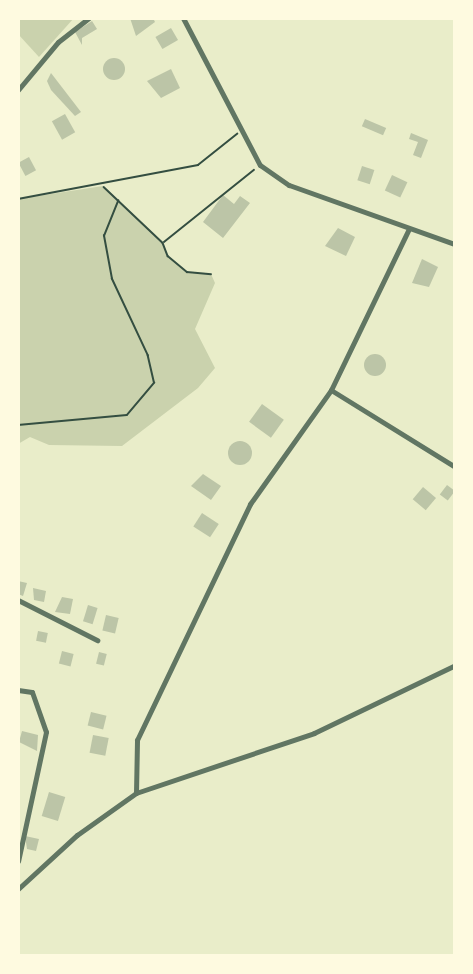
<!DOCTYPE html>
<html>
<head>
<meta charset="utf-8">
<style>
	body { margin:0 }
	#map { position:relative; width:473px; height:974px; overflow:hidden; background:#e9edc9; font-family:Helvetica,sans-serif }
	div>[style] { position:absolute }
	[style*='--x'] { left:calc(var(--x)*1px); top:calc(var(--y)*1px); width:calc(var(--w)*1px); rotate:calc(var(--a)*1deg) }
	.green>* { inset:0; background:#cad2ad }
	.building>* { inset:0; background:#bcc5a7; transform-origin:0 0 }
	.round { border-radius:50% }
	.path>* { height:1.5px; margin:-0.75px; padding:0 0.75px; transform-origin:0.75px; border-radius:0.75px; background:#344e41 }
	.minor>* { height:5px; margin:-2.5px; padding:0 2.5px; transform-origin:2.5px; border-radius:2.5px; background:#617663 }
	span { translate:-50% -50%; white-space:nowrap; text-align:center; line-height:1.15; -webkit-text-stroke:6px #fefae0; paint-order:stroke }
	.frame { position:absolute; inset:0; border:20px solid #fefae0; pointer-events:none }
</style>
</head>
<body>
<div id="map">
	<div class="green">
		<div style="clip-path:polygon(18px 18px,74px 18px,39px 57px,18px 34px)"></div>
		<div style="clip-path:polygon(103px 186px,163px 243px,168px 256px,187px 272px,211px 274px,215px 283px,195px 329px,215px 368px,198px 388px,122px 446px,49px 445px,30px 437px,18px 444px,18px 199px)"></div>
	</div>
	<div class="building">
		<div style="clip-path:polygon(130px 18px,153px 18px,155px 22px,136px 36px)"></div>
		<div style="clip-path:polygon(92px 21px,97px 29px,82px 38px,82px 45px,75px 32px)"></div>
		<div style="left:171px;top:28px;width:14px;height:18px;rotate:60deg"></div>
		<div class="round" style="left:103px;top:58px;width:22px;height:22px"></div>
		<div style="clip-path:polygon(171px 69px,180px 88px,161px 98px,147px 81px)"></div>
		<div style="clip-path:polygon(51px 73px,81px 112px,75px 116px,51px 90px,47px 81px)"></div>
		<div style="left:65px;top:114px;width:21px;height:15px;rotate:61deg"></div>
		<div style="left:365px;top:119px;width:23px;height:8px;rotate:23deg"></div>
		<div style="clip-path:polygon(411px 133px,428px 140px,421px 158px,413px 155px,418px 142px,409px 139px)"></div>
		<div style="left:29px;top:157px;width:15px;height:12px;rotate:62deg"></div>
		<div style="left:362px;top:166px;width:13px;height:15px;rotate:18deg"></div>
		<div style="left:392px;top:175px;width:17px;height:17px;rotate:25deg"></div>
		<div style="clip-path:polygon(223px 195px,234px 204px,240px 196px,250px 203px,223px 238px,203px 222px)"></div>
		<div style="clip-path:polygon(338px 228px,355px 237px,346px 256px,325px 246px)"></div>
		<div style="clip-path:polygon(422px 259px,438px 267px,429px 287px,412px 283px)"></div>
		<div class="round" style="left:364px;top:354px;width:22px;height:22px"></div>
		<div style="left:262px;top:404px;width:27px;height:22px;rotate:36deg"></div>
		<div class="round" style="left:228px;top:441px;width:24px;height:24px"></div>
		<div style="clip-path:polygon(203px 474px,221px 486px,211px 500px,191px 486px)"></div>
		<div style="left:447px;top:485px;width:10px;height:12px;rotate:37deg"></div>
		<div style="left:423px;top:487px;width:17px;height:16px;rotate:40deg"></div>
		<div style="left:202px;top:513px;width:20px;height:16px;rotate:33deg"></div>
		<div style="clip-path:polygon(18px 581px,27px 583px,23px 596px,18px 594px)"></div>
		<div style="clip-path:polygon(33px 588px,46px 591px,44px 602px,34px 600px)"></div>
		<div style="clip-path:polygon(62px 597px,73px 599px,70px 614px,55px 612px)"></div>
		<div style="left:88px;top:605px;width:10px;height:17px;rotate:17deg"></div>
		<div style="left:106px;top:615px;width:13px;height:16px;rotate:13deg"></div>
		<div style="left:38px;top:631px;width:10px;height:10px;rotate:11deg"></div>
		<div style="left:62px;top:651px;width:12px;height:13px;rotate:14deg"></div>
		<div style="left:99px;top:652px;width:8px;height:12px;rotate:14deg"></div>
		<div style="left:91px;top:712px;width:16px;height:14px;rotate:14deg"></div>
		<div style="clip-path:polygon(22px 731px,38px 735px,37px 751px,19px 742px)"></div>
		<div style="left:93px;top:735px;width:16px;height:18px;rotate:11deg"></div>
		<div style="left:49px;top:792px;width:17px;height:25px;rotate:17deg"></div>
		<div style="clip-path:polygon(25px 836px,39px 839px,36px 851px,27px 849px)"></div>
	</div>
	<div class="path">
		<div style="--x:104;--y:187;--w:81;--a:43.5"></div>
		<div style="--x:163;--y:243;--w:14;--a:69"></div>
		<div style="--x:168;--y:256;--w:25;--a:40"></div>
		<div style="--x:187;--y:272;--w:24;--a:5"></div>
		<div style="--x:18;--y:199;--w:183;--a:-10.7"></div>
		<div style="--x:198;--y:165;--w:50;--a:-38.5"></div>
		<div style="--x:164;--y:242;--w:115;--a:-38.7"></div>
		<div style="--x:18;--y:425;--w:109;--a:-5.2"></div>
		<div style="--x:127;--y:415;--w:42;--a:-49.8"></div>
		<div style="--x:154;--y:383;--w:28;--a:-103"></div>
		<div style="--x:148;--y:356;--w:85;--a:-115.1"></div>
		<div style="--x:112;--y:279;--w:44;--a:-100.5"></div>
		<div style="--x:104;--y:236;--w:38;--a:-68"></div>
	</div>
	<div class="minor">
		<div style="--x:183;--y:18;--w:166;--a:62.4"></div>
		<div style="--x:260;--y:165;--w:35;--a:35"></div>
		<div style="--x:289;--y:185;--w:176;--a:19.6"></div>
		<div style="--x:18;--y:90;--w:62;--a:-50.2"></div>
		<div style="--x:58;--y:42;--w:39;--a:-38"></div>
		<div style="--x:331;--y:390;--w:146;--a:31.8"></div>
		<div style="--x:18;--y:600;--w:89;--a:26.9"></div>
		<div style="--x:18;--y:690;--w:14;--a:8"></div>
		<div style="--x:32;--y:692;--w:42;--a:70.7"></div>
		<div style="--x:46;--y:732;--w:132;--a:102.2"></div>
		<div style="--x:136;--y:793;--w:53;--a:-88.9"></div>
		<div style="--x:137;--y:740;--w:262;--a:-64.4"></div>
		<div style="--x:250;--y:504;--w:140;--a:-54.6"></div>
		<div style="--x:331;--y:390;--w:177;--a:-64.2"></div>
		<div style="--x:18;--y:889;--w:80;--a:-42.5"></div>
		<div style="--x:77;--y:835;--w:72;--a:-35.4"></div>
		<div style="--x:136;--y:793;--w:188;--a:-18.6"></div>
		<div style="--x:314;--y:733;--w:157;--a:-25.7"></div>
	</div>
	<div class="frame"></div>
</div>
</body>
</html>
